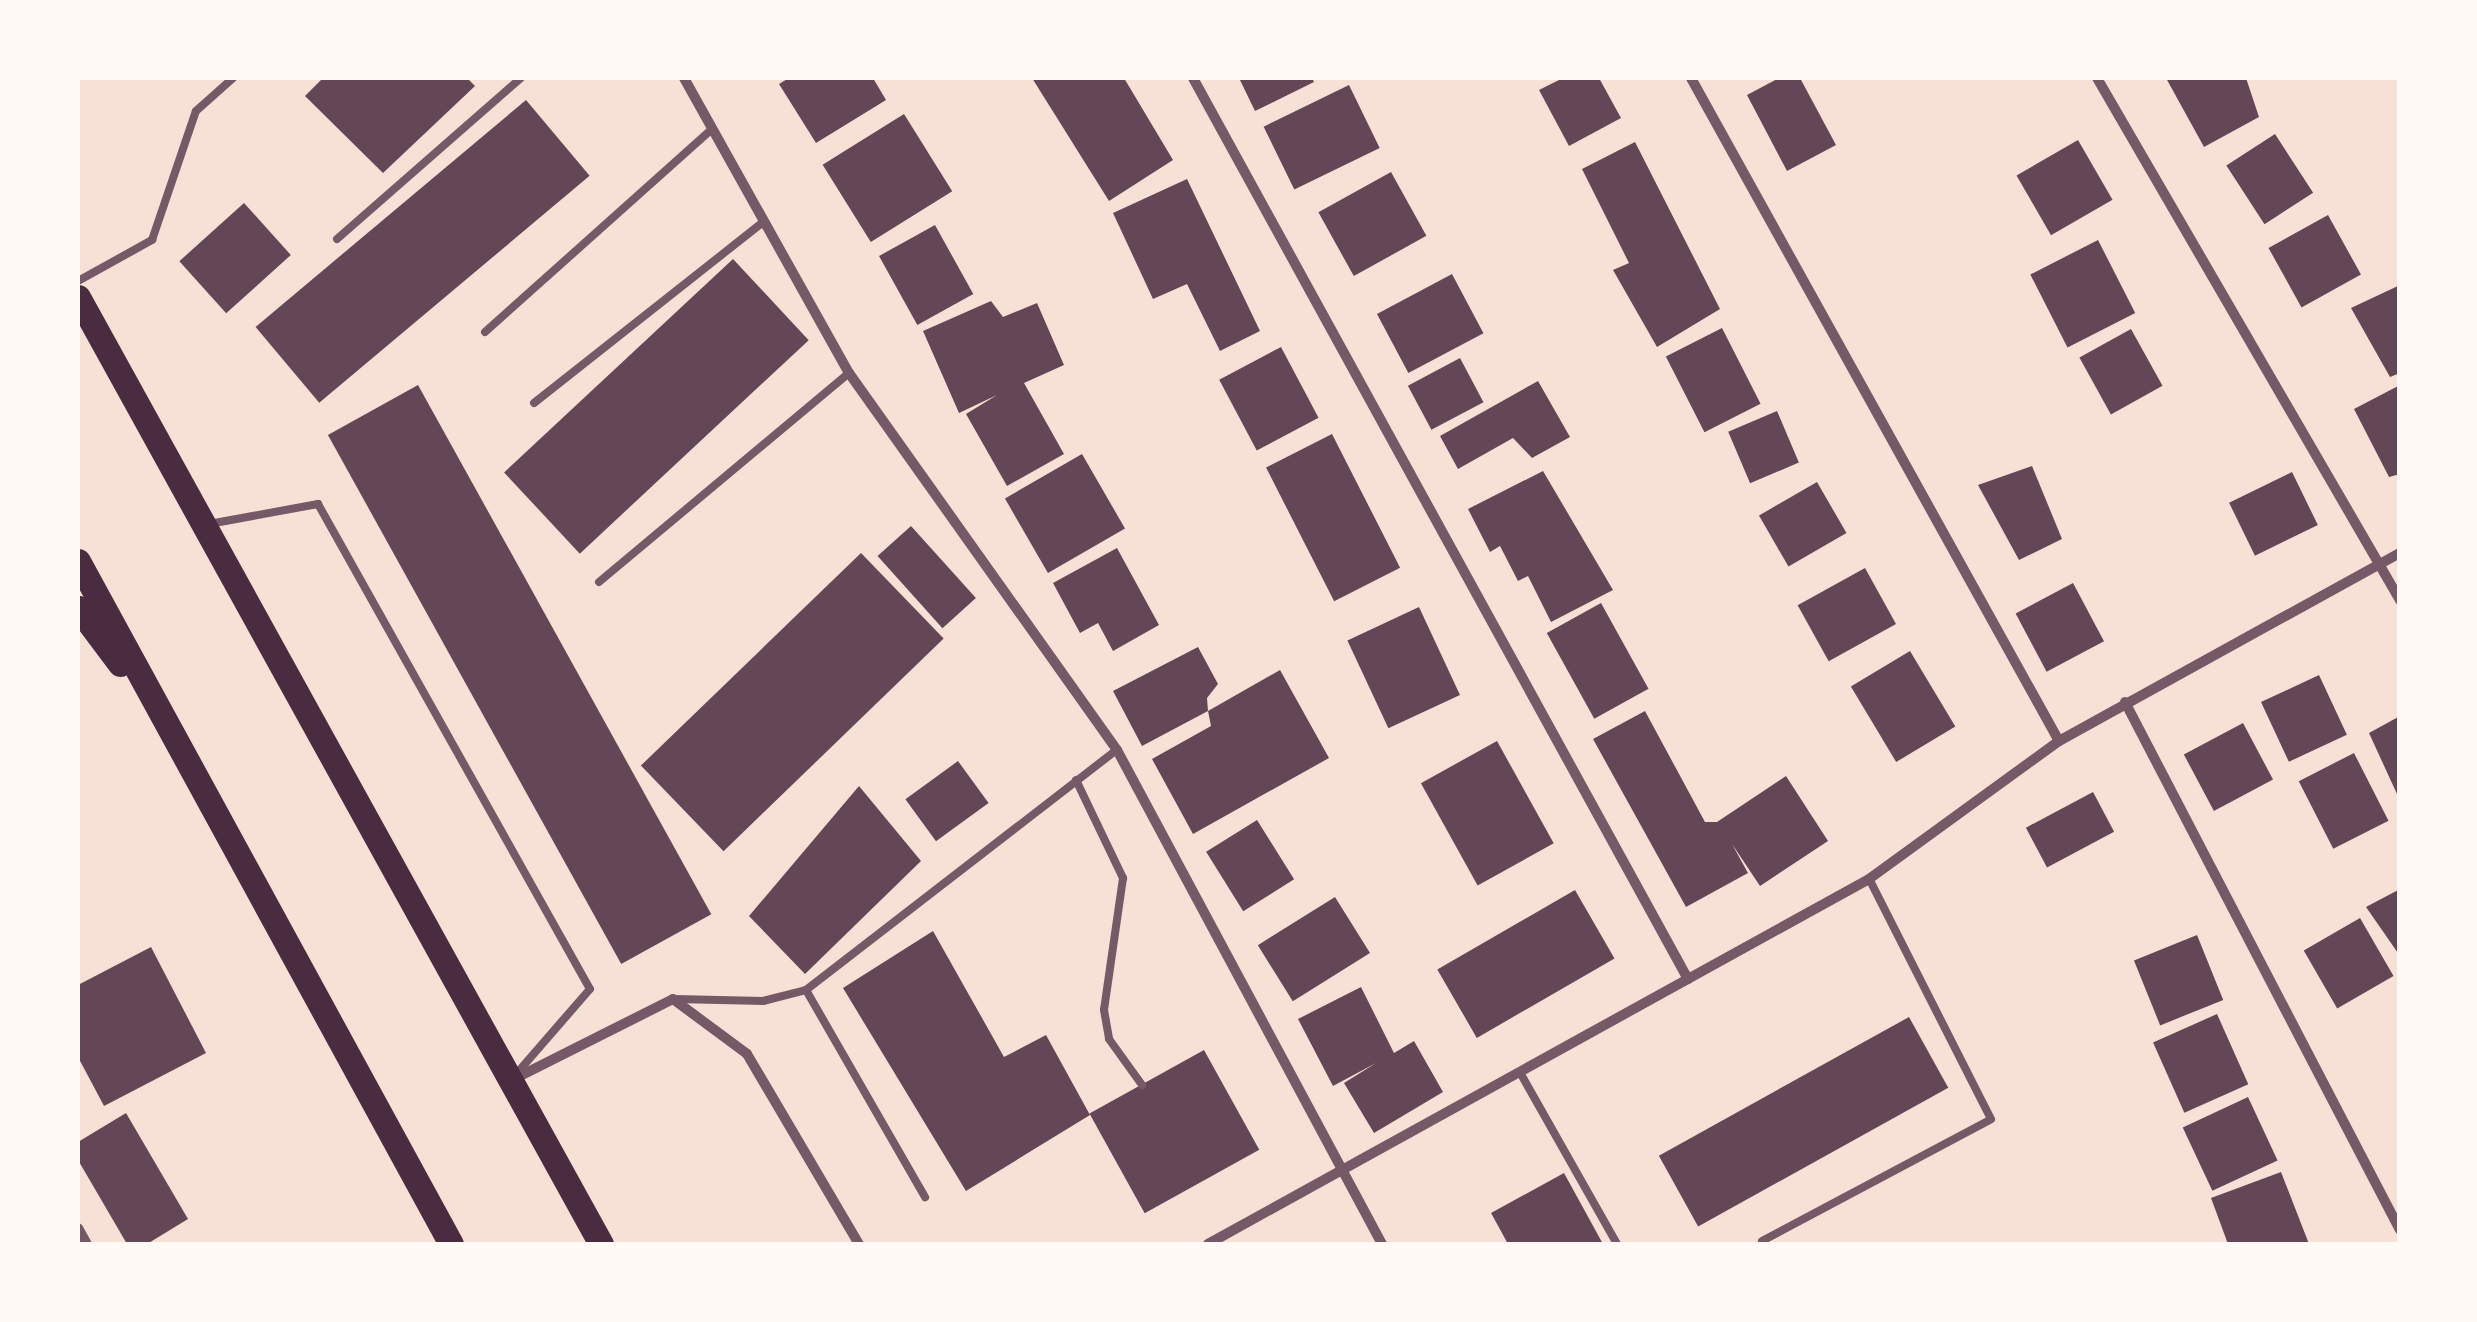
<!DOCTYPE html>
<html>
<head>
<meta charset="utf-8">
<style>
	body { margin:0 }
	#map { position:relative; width:2477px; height:1322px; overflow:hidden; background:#f7e1d7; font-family:Overpass,sans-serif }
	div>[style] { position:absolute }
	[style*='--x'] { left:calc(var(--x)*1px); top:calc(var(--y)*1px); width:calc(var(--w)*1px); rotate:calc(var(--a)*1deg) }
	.building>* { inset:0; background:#644757; transform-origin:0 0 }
	.service>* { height:8px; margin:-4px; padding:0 4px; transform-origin:4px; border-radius:4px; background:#755966 }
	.minor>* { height:10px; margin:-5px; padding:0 5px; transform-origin:5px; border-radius:5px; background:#755966 }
	.primary>* { height:25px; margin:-12.5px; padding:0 12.5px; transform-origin:12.5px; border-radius:12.5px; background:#4a2c40 }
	span { translate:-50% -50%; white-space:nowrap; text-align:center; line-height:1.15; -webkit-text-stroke:10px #fffaf5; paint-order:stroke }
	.frame { position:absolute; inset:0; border:80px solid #fffaf5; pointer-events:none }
</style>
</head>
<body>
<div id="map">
	<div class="building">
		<div style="clip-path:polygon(323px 78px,467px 78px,475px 86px,383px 173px,305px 96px)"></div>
		<div style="clip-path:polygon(789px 78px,873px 78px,886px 100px,816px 143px,779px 84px)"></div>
		<div style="clip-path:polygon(1032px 78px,1124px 78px,1173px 160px,1109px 201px)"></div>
		<div style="clip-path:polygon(1239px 78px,1312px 78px,1314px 82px,1255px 111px)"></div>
		<div style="clip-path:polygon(1563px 78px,1599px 78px,1621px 118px,1569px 146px,1539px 90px)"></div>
		<div style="clip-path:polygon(1779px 78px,1800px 78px,1836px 145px,1787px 171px,1747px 95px)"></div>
		<div style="clip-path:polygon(2166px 78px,2246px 78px,2259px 117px,2204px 147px)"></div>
		<div style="left:1349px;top:85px;width:70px;height:95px;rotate:64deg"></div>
		<div style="left:526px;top:100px;width:99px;height:353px;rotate:50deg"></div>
		<div style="left:904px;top:114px;width:91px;height:96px;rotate:58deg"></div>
		<div style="left:2275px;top:134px;width:70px;height:58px;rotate:57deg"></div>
		<div style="left:2078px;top:140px;width:69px;height:71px;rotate:60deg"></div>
		<div style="clip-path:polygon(1635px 142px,1720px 309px,1657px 347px,1613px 270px,1629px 263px,1582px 169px)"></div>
		<div style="left:1391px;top:172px;width:73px;height:83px;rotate:61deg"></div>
		<div style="clip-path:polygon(1187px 179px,1260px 331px,1220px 351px,1187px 284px,1153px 299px,1113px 213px)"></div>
		<div style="left:244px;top:203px;width:70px;height:87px;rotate:48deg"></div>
		<div style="left:2328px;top:215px;width:68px;height:68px;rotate:61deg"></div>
		<div style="left:935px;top:225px;width:79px;height:64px;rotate:61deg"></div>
		<div style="left:2098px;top:240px;width:82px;height:76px;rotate:63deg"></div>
		<div style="left:733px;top:259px;width:111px;height:313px;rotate:47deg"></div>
		<div style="left:1452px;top:274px;width:67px;height:85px;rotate:62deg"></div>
		<div style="clip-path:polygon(2400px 285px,2400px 373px,2390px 377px,2351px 308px)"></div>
		<div style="clip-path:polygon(991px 301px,1003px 317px,1037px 303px,1064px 365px,1024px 383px,1064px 454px,1007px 486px,966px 414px,997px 395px,959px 413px,923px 331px)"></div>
		<div style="left:1722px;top:328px;width:85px;height:63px;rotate:63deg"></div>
		<div style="left:2131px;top:329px;width:65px;height:59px;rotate:61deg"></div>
		<div style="left:1281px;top:347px;width:80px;height:70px;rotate:62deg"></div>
		<div style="left:1460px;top:358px;width:50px;height:59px;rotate:62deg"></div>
		<div style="clip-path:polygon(1538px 381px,1570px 437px,1532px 458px,1513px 438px,1458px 469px,1440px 436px)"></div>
		<div style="left:418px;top:385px;width:605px;height:103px;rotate:61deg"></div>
		<div style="clip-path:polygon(2400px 385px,2400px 474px,2389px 477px,2354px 409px)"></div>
		<div style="left:1777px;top:411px;width:56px;height:53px;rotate:67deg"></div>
		<div style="left:1332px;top:434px;width:150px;height:74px;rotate:63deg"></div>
		<div style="left:1082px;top:454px;width:86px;height:89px;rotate:60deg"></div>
		<div style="clip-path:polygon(2032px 466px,2062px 539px,2019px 560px,1978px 485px)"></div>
		<div style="clip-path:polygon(1543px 471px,1613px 590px,1551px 622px,1528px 576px,1518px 581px,1500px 546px,1490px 552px,1468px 509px)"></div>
		<div style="left:2292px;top:472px;width:59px;height:70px;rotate:64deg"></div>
		<div style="left:1817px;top:482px;width:59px;height:67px;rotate:60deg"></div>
		<div style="left:911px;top:526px;width:97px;height:45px;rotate:48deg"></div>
		<div style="clip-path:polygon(1117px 548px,1159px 625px,1113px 651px,1098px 623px,1080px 633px,1053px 583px)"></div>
		<div style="left:861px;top:553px;width:119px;height:306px;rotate:46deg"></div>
		<div style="left:1865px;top:568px;width:64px;height:77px;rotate:61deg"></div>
		<div style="left:2073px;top:583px;width:66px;height:65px;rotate:62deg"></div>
		<div style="left:1601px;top:603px;width:98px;height:62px;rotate:61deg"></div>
		<div style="left:1419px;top:607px;width:97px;height:79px;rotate:65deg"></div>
		<div style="clip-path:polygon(1198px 647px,1218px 684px,1207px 698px,1208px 711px,1280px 670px,1329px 758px,1193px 834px,1152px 759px,1211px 726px,1208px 711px,1142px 746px,1113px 691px)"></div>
		<div style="left:1910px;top:651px;width:88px;height:69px;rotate:59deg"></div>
		<div style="left:2319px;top:675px;width:66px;height:64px;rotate:65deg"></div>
		<div style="clip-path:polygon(1645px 711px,1705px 822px,1717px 822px,1786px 776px,1828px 841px,1760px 886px,1732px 844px,1748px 873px,1686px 907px,1593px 739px)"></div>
		<div style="clip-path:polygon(2400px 716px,2400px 792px,2397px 794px,2369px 733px)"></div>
		<div style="left:2243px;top:723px;width:64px;height:67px;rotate:62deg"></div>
		<div style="left:1497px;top:741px;width:117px;height:87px;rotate:61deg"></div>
		<div style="left:2354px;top:753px;width:76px;height:62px;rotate:63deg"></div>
		<div style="left:958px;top:761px;width:52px;height:65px;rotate:54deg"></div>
		<div style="clip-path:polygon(859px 786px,921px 861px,805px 974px,749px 916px)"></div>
		<div style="left:2093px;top:792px;width:45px;height:76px;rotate:62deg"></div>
		<div style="left:1257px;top:820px;width:70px;height:60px;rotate:58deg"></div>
		<div style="clip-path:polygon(2400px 889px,2400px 956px,2366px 907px)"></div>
		<div style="left:1575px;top:890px;width:79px;height:159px;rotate:60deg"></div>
		<div style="left:1335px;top:897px;width:66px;height:91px;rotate:58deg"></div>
		<div style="left:2360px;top:918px;width:67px;height:65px;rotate:60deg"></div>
		<div style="clip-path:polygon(933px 931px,1004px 1057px,1046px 1035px,1090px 1115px,966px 1191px,843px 988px)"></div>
		<div style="left:2197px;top:935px;width:70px;height:68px;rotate:68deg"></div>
		<div style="clip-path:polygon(151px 947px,206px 1053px,104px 1106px,78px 1057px,78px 985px)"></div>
		<div style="clip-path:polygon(1361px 987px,1394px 1053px,1414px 1041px,1443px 1092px,1374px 1133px,1344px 1083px,1376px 1063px,1333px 1086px,1298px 1019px)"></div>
		<div style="left:2217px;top:1014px;width:77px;height:70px;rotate:66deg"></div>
		<div style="left:1909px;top:1017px;width:81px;height:286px;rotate:61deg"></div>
		<div style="left:1204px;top:1050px;width:114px;height:131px;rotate:61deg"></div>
		<div style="left:2248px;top:1097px;width:70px;height:72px;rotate:65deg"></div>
		<div style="clip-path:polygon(126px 1113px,188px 1219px,147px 1244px,127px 1244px,78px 1160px,78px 1142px)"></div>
		<div style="clip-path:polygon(2281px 1172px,2309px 1244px,2228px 1244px,2211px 1198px)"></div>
		<div style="clip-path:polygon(1564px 1173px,1603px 1244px,1508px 1244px,1491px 1213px)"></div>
	</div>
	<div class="service">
		<div style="--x:337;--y:239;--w:244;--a:-41.2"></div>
		<div style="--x:78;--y:281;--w:85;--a:-29"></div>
		<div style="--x:152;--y:240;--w:136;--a:-71.2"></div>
		<div style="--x:196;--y:111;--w:50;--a:-41.7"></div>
		<div style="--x:485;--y:332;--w:300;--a:-41.8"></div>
		<div style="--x:534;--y:403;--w:290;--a:-38.3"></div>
		<div style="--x:209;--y:524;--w:111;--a:-10.4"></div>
		<div style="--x:318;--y:504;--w:556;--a:60.72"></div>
		<div style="--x:590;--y:989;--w:113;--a:131"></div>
		<div style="--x:599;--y:582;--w:326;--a:-39.9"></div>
		<div style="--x:1076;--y:780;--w:109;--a:64.4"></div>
		<div style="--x:1123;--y:878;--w:133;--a:98.2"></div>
		<div style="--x:1104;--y:1010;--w:29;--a:80"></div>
		<div style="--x:1109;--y:1039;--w:57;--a:54.3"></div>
		<div style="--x:806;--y:990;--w:239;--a:60.1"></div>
		<div style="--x:675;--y:999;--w:88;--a:1.3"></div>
		<div style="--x:763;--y:1001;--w:44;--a:-14.3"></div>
		<div style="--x:806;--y:990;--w:393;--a:-37.7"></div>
		<div style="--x:1522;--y:1076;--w:193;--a:60.5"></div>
		<div style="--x:1762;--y:1241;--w:259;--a:-28"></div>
		<div style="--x:1991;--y:1119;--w:269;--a:-116.9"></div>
	</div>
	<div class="minor">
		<div style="--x:684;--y:78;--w:338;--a:60.8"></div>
		<div style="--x:849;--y:373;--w:463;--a:54.6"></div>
		<div style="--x:1117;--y:750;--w:561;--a:61.79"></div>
		<div style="--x:1193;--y:78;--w:1028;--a:61.22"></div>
		<div style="--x:1691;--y:78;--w:758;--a:60.97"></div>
		<div style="--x:2097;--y:78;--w:604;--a:59.87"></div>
		<div style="--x:2125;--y:702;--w:595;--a:62.49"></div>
		<div style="--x:512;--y:1080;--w:180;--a:-26.7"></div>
		<div style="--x:673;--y:999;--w:92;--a:36.6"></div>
		<div style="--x:747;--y:1054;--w:221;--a:59.5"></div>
		<div style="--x:78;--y:1228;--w:18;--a:61"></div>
		<div style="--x:1208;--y:1244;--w:755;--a:-28.91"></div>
		<div style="--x:1869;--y:879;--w:235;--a:-36"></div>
		<div style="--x:2059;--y:741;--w:389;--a:-28.9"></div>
	</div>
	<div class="primary">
		<div style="--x:78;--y:297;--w:1082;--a:61.09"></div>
		<div style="--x:78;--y:561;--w:778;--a:61.36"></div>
		<div style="--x:78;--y:608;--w:70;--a:53.1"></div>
	</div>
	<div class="frame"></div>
</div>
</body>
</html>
